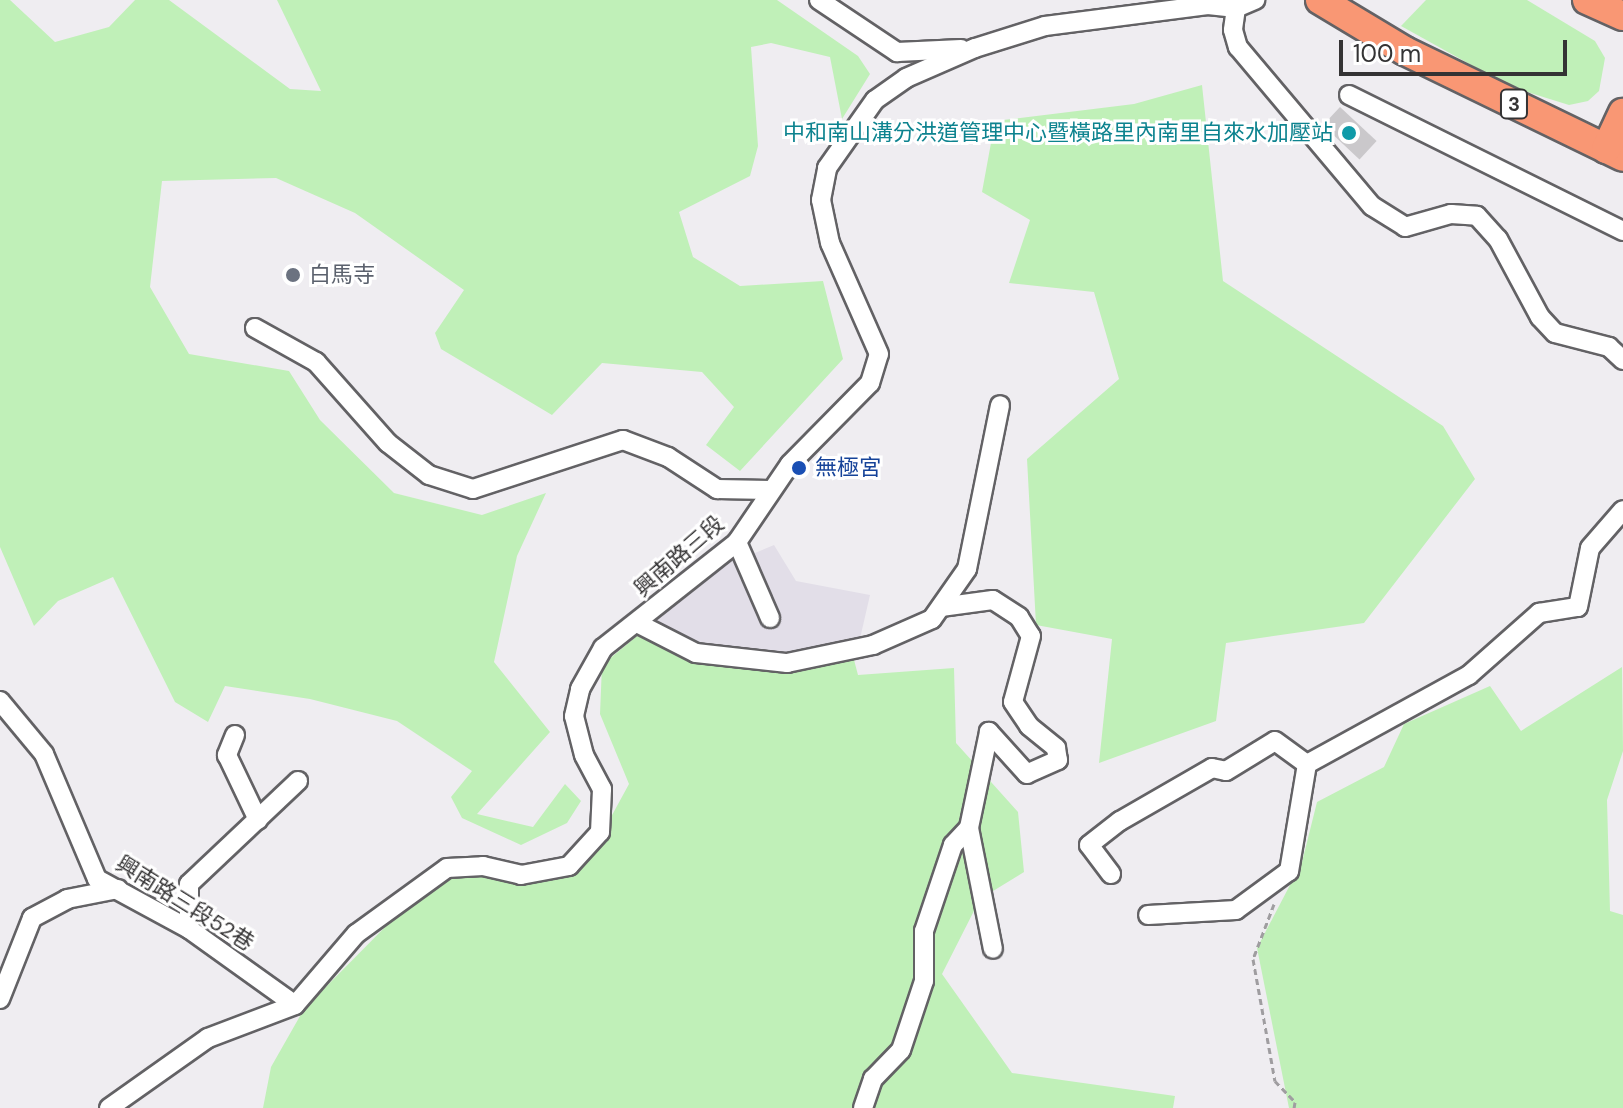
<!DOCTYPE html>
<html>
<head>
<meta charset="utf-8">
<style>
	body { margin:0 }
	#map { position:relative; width:1623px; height:1108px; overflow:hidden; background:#efedf1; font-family:"DM Sans","Noto Sans TC",sans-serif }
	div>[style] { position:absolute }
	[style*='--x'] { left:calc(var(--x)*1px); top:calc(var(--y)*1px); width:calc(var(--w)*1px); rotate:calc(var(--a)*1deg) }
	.built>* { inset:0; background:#e2dee8 }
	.green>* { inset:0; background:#c0f0b8 }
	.building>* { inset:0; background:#cac8cb; transform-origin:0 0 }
	.path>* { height:3px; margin-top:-1.5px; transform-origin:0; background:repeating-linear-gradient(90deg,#9f9da0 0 6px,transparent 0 10px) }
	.roads { filter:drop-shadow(2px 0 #636265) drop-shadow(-2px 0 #636265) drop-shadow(0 2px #636265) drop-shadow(0 -2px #636265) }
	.minor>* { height:18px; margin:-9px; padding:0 9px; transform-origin:9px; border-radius:9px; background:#fff }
	.highway>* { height:28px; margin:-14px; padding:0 14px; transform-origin:14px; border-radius:14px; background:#f99774 }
	.dots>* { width:22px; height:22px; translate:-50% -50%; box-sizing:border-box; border:4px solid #fff; border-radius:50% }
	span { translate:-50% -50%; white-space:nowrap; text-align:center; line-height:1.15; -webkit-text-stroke:6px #fff; paint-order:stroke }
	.shield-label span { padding:2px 6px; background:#fff; border:2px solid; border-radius:6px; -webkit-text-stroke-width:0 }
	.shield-label { font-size:20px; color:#343334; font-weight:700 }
	.culture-label { font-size:22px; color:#0d838f }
	.right { translate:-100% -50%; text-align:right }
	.worship-label { font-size:22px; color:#5b616d }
	.left { translate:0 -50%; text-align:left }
	.transit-label { font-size:22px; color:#164399 }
	.street-label { font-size:22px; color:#343334 }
	.scale { position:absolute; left:1339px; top:40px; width:228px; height:36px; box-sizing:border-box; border:4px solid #343334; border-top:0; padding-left:10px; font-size:24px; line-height:28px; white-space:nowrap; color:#343334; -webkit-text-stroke:6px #fff; paint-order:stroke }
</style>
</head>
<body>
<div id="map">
	<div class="built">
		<div style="clip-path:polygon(749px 544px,755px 553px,774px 545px,796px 581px,870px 595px,859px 643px,787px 658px,701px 647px,650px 625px)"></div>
	</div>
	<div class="green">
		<div style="clip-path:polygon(0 0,10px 0,55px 42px,109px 27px,135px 0,169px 0,290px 89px,321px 91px,277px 0,777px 0,858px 56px,870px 74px,842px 119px,830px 57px,771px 43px,751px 47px,758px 146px,750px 176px,679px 212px,693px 257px,740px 286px,823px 281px,843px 359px,740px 471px,706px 445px,734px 407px,702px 372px,602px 363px,552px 415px,441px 349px,435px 333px,464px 290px,355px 213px,276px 178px,162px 181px,150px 287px,189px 354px,289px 371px,320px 420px,394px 493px,482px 515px,546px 493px,517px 556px,494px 662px,550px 732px,477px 814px,533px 827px,565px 784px,581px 801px,567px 823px,521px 845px,462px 818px,451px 797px,472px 771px,397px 721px,310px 699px,225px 686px,208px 722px,175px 702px,113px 577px,58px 601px,34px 626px,0 547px)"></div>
		<div style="clip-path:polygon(1426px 0,1527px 0,1595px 41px,1605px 58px,1599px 91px,1588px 101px,1569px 105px,1511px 87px,1401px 26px)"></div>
		<div style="clip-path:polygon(1202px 85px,1223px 281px,1443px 426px,1475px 479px,1364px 623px,1226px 643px,1216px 721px,1099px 763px,1112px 639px,1036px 625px,1027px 459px,1119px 379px,1094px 292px,1009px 283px,1030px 220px,982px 192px,995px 121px,1134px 104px)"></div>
		<div style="clip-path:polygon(637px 636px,696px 659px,853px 656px,858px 675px,954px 668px,956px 743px,1018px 812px,1024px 872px,980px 899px,942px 974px,1012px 1073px,1175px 1096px,1173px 1108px,263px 1108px,271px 1067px,304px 1009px,394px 918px,464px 857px,531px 869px,593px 850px,629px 784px,600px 714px,602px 665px)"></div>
		<div style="clip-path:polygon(1622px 667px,1623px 751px,1607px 800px,1610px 911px,1623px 915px,1623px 1108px,1289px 1108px,1257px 948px,1302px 862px,1317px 802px,1384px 767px,1404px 724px,1490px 686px,1521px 731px)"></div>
	</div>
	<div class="building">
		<div style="left:1340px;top:107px;width:50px;height:25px;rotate:43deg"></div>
	</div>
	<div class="path">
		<div style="--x:1274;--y:904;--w:59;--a:110.9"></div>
		<div style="--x:1253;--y:959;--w:124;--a:79.8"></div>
		<div style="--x:1275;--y:1081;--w:29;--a:46"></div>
		<div style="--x:1295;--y:1102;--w:6;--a:99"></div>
	</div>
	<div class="roads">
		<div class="minor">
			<div style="--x:819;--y:0;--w:94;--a:33.7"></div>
			<div style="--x:897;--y:52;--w:64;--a:-2.7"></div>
			<div style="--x:1236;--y:8;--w:22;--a:98"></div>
			<div style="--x:1233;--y:30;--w:18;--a:74"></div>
			<div style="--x:1238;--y:47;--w:208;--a:49.9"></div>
			<div style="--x:1372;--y:206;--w:39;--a:32"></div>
			<div style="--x:1405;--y:227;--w:48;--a:-15.8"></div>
			<div style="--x:1451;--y:214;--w:26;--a:4"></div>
			<div style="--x:1477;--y:216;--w:31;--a:48"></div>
			<div style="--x:1498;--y:239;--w:89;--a:61.7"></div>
			<div style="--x:1540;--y:317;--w:22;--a:47"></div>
			<div style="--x:1555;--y:333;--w:56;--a:14.5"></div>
			<div style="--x:1609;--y:347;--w:19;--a:43"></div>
			<div style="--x:1349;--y:95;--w:306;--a:26.4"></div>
			<div style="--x:255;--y:328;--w:70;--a:29.1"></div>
			<div style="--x:316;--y:362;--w:108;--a:48.4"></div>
			<div style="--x:388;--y:443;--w:52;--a:38"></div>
			<div style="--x:429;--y:475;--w:46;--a:17.7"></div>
			<div style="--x:473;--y:489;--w:158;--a:-18.1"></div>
			<div style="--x:623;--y:440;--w:48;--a:20.7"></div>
			<div style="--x:668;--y:457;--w:59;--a:33.1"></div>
			<div style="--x:717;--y:489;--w:53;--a:1.1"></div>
			<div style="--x:737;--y:542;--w:83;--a:66.5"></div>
			<div style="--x:941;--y:607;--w:52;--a:-7.7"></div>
			<div style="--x:993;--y:600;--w:31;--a:33"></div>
			<div style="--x:1019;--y:617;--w:22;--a:58"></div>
			<div style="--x:1031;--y:636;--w:68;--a:105.3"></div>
			<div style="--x:1013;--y:702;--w:29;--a:56"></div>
			<div style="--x:1029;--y:726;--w:35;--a:39"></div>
			<div style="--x:1056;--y:748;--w:12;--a:81"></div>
			<div style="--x:1058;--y:760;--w:34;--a:156"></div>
			<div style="--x:1027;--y:774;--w:57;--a:-132.1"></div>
			<div style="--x:989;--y:732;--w:98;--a:101.8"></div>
			<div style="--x:969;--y:828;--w:123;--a:78.8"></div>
			<div style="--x:637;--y:623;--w:66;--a:27"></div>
			<div style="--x:696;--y:653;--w:92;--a:6.3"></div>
			<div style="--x:787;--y:663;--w:88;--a:-11.8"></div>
			<div style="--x:873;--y:645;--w:64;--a:-23.8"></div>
			<div style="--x:932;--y:619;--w:61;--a:-55"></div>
			<div style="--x:967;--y:569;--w:167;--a:-78.6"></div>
			<div style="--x:0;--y:701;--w:69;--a:50.3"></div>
			<div style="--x:44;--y:754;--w:136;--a:67"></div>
			<div style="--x:97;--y:879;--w:105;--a:28.5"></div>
			<div style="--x:189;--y:929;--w:130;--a:35.6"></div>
			<div style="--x:235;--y:735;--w:22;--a:112"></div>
			<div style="--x:227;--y:755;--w:72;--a:64.5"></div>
			<div style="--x:1307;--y:764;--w:185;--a:-28.8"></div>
			<div style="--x:1469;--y:675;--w:94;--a:-41.5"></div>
			<div style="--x:1539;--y:613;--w:39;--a:-9"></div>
			<div style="--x:1578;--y:607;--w:60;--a:-78.5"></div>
			<div style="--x:1590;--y:548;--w:50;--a:-49"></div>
			<div style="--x:1111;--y:874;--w:36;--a:-127"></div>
			<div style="--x:1089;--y:845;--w:39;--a:-38"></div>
			<div style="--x:1120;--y:821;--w:106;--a:-29.9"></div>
			<div style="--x:1212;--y:768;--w:14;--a:12"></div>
			<div style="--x:1226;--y:771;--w:57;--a:-31.5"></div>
			<div style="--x:1275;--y:741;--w:39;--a:36"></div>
			<div style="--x:1307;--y:764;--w:109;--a:99.5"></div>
			<div style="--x:1289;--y:871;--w:66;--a:143.7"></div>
			<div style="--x:1236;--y:910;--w:88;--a:176.7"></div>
			<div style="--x:189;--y:929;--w:45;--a:-90"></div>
			<div style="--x:189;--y:884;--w:150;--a:-43.4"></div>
			<div style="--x:0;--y:999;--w:87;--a:-68.4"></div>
			<div style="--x:32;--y:918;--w:40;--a:-28"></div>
			<div style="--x:67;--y:899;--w:52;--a:-11.1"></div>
			<div style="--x:109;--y:1108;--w:121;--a:-35.3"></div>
			<div style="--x:208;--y:1038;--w:93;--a:-20.8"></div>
			<div style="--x:295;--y:1005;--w:94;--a:-49.3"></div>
			<div style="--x:356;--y:934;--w:112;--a:-36"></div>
			<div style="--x:447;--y:868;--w:36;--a:-3"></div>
			<div style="--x:483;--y:866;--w:39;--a:13"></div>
			<div style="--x:521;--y:875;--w:49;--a:-10.6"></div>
			<div style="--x:569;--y:866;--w:46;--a:-47.6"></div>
			<div style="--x:600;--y:832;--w:43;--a:-87.3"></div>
			<div style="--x:602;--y:789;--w:38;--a:-118"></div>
			<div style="--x:584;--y:755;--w:40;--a:-104.4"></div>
			<div style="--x:574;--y:716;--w:28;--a:-77"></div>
			<div style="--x:580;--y:689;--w:47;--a:-60.7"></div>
			<div style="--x:603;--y:648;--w:171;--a:-38.3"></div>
			<div style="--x:737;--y:542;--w:94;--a:-55.8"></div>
			<div style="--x:790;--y:464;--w:114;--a:-45.4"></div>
			<div style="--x:870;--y:383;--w:30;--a:-73"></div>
			<div style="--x:879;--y:354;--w:121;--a:-113.8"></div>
			<div style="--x:830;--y:243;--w:44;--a:-101.8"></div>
			<div style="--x:821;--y:200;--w:33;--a:-79"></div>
			<div style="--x:827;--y:168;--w:83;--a:-54.8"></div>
			<div style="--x:875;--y:100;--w:38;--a:-35"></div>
			<div style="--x:906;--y:78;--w:75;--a:-23.5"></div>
			<div style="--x:975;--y:48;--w:73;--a:-17.4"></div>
			<div style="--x:1045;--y:26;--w:164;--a:-7.3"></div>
			<div style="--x:1208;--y:5;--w:28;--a:6"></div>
			<div style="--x:1236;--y:8;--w:21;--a:-23"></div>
			<div style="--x:863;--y:1108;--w:31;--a:-71"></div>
			<div style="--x:873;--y:1079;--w:40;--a:-46"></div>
			<div style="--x:901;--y:1050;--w:73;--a:-71.6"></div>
			<div style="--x:924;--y:981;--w:50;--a:-90"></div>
			<div style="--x:924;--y:931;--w:91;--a:-71.4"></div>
			<div style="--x:953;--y:845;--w:23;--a:-47"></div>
		</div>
		<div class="highway">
			<div style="--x:1320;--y:0;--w:99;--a:31"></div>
			<div style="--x:1405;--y:51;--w:242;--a:25.9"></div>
			<div style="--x:1587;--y:0;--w:39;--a:24"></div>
			<div style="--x:1606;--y:149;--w:40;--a:-65"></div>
		</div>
	</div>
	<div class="dots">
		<div style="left:1349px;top:133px;background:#0f9aa8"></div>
		<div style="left:293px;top:275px;background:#6b7280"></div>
		<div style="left:799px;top:468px;background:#1a4fb4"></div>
	</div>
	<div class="shield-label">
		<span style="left:1514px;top:104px">3</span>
	</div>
	<div class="culture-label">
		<span class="right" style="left:1333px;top:133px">中和南山溝分洪道管理中心暨橫路里內南里自來水加壓站</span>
	</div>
	<div class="worship-label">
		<span class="left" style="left:309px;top:275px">白馬寺</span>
	</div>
	<div class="transit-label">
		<span class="left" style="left:815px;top:468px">無極宮</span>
	</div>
	<div class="street-label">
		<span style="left:679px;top:556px;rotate:-41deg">興南路三段</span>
		<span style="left:185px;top:903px;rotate:32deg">興南路三段52巷</span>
	</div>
	<div class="scale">100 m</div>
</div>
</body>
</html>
